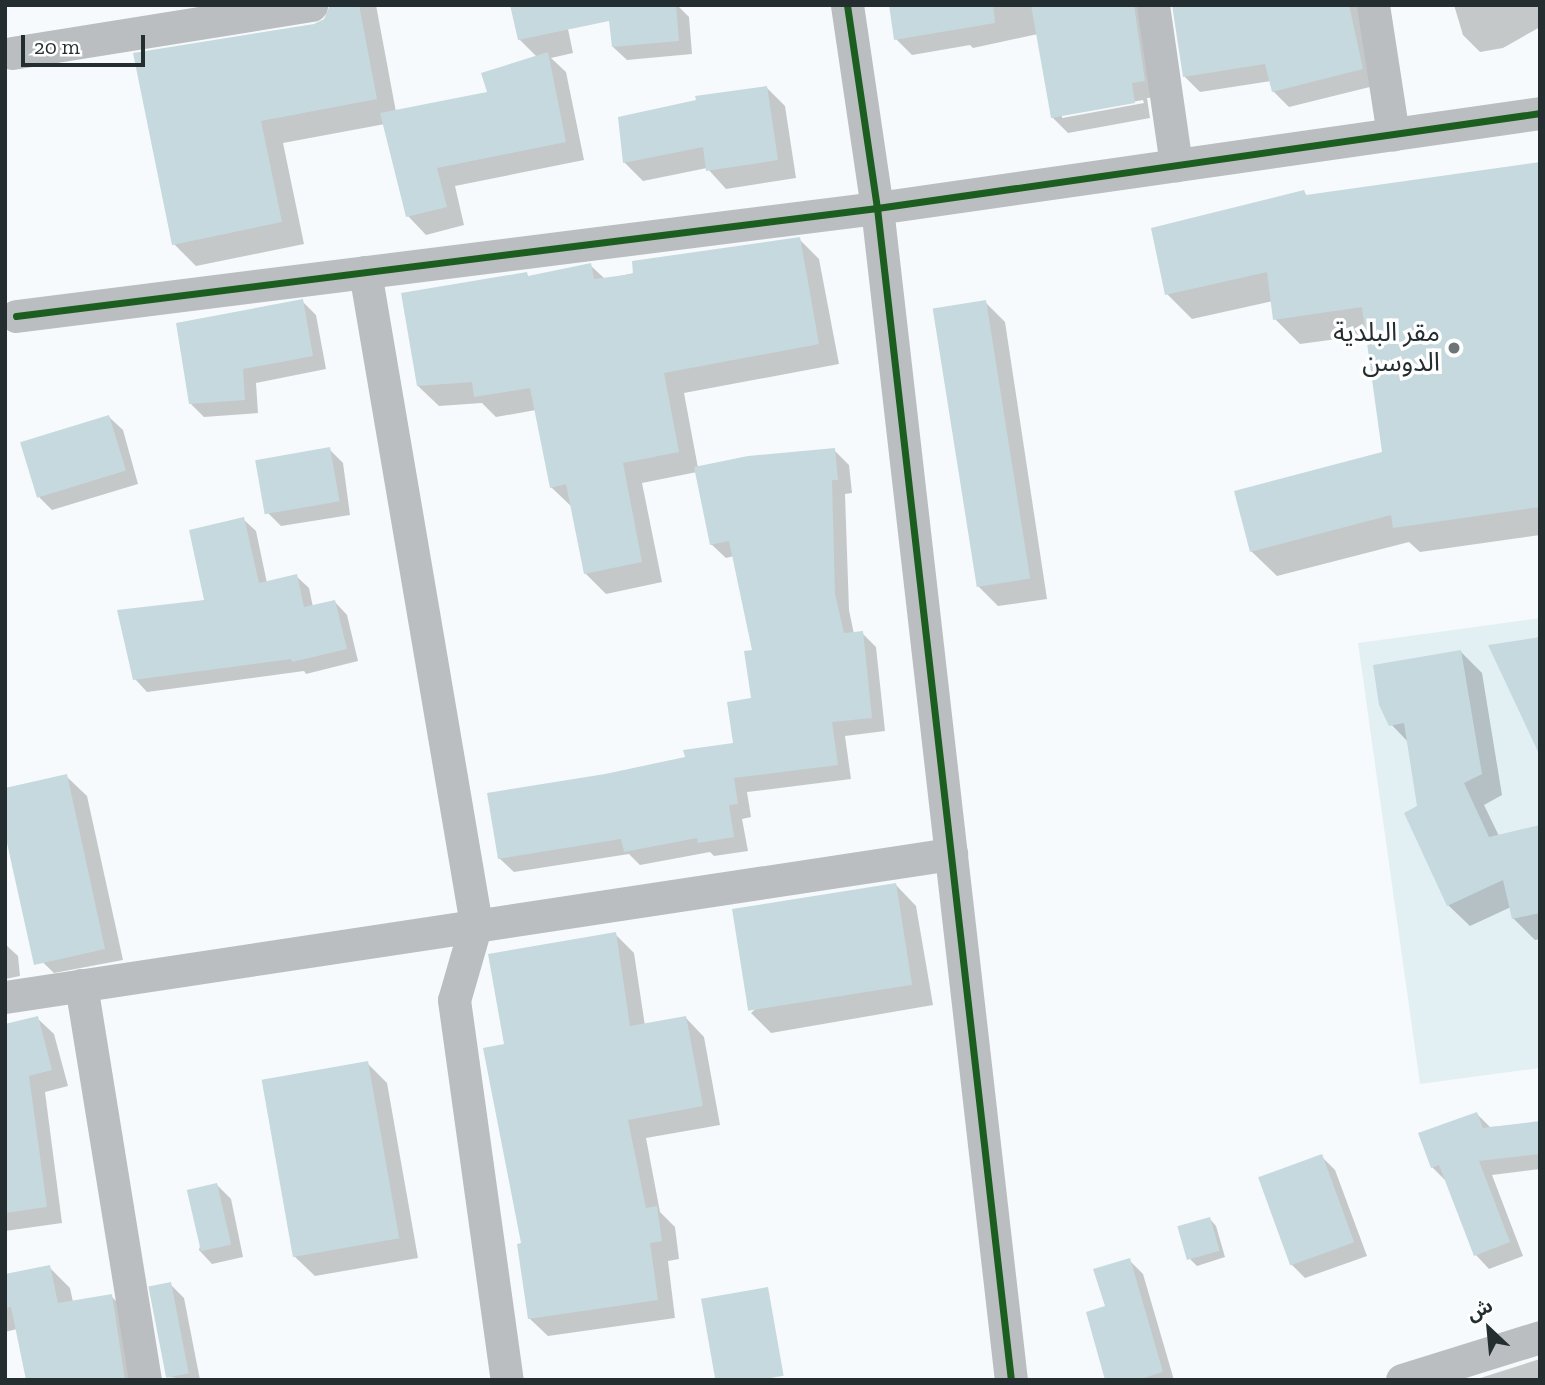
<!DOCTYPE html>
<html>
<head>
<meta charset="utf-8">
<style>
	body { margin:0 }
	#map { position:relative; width:1545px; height:1385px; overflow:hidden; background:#f7fafc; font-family:"Zilla Slab","Noto Sans Arabic",serif }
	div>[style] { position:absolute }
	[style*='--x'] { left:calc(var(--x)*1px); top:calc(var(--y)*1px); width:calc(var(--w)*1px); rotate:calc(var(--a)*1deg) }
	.built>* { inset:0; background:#e2f0f4 }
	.shadow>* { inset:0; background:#0003 }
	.building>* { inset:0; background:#c6d9de; transform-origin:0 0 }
	.street>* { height:33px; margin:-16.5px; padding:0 16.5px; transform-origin:16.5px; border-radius:16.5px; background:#bbbec0 }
	.cycleway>* { height:7px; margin:-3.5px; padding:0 3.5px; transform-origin:3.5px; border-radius:3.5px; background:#1b5e20 }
	.dots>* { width:19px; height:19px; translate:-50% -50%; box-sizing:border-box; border:4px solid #fff; border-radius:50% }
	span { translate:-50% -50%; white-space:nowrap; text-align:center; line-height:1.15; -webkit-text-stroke:7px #fff; paint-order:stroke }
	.poi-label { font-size:26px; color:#242e31 }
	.right { translate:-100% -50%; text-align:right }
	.frame { position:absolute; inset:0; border:7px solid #242e31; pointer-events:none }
	.north { position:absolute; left:1454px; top:1294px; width:70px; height:70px; -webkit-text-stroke:5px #fff; paint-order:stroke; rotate:334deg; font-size:19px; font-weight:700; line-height:28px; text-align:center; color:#242e31 }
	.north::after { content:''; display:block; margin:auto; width:24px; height:32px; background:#242e31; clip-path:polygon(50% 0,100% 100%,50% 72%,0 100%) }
	.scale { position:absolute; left:21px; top:35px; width:124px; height:32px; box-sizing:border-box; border:4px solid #242e31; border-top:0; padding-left:9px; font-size:21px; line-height:24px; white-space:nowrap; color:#242e31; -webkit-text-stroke:5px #fff; paint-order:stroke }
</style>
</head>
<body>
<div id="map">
	<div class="built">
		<div style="clip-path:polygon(1540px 618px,1540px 1068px,1420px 1084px,1358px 643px)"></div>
	</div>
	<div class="shadow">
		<div style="clip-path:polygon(331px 5px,376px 5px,396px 112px,490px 94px,537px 57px,519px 39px,563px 5px,573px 53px,551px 58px,566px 72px,584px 160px,455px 186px,464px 225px,426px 235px,408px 216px,385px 124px,283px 143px,304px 244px,196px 266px,174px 244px,315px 26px,325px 21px)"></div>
		<div style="clip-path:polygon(652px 5px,677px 5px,689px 17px,692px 54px,627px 60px,613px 47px)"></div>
		<div style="clip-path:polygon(evenodd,902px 5px,1158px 5px,1159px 97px,1147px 98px,1150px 118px,1068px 133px,1052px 117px,1038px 34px,973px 48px,970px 45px,912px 55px,896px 39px,902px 5px,1143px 100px,1144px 103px,1062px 118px,1062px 114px,1143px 100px)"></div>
		<div style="clip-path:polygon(1174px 5px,1359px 5px,1378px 85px,1289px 107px,1273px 91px,1271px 81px,1200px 92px,1184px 76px)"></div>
		<div style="clip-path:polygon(1454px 5px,1540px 5px,1540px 27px,1503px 48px,1480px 52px,1463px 35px)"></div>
		<div style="clip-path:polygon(766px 87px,785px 106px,796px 178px,726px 189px,707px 168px,643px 181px,624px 162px)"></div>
		<div style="clip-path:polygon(1540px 163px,1540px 535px,1420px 552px,1409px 542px,1277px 576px,1251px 551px,1384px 453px,1367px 335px,1300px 344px,1275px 319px,1273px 301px,1192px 319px,1167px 294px,1304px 192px,1308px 197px)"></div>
		<div style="clip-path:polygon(799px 239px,819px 259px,839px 364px,684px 393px,698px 468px,834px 450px,849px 465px,852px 493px,845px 494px,849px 610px,854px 634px,862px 633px,876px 647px,885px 731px,845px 736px,851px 779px,747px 792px,751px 817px,742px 819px,748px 851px,714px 856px,710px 852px,640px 865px,629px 854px,514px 872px,499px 858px,605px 776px,687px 759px,735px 744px,753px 700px,754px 651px,734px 556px,726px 558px,711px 544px,697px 472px,642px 483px,662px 582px,606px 594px,585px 573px,573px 508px,551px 487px,536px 410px,496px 417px,482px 403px,439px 406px,418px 386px,526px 274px,530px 278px,590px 265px,605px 279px)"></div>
		<div style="clip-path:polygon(302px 301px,316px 315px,326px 369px,256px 383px,258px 413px,204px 417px,190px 403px)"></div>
		<div style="clip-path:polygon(985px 302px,1005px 322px,1047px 599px,998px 606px,978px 586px)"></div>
		<div style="clip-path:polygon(109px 417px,123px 430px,138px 484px,52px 510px,38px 496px)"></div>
		<div style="clip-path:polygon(329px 449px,343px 463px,350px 515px,281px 526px,267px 512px)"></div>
		<div style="clip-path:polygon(243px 519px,256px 531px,267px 583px,296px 576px,309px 588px,313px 607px,335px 602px,347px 615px,358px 661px,306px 674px,304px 671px,147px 692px,135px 679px,206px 601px)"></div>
		<div style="clip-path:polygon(1461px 652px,1482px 673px,1502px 795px,1484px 805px,1499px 836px,1540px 827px,1540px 939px,1535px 940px,1513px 918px,1511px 907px,1470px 926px,1448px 905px,1419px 807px,1408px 742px,1391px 724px)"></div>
		<div style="clip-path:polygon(66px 776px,87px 796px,123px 960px,54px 973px,33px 953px)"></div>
		<div style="clip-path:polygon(896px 885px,916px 906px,933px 1005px,771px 1033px,751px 1013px)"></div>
		<div style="clip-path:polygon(615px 934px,634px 953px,645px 1026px,686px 1018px,704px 1037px,720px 1125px,646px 1138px,660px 1212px,675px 1227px,679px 1259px,668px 1261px,675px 1318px,548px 1336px,529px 1318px,506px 1045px)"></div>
		<div style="clip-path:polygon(5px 944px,18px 956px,20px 976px,5px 979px)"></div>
		<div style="clip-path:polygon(37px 1018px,54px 1034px,68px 1086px,45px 1092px,62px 1223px,5px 1231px,5px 1026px)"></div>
		<div style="clip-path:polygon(367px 1063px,387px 1083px,418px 1258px,315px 1276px,294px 1256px)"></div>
		<div style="clip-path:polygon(1477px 1114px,1490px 1127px,1540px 1123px,1540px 1169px,1492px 1175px,1523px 1256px,1489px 1269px,1476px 1255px,1446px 1181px,1432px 1167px)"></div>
		<div style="clip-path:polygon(1321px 1156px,1335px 1170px,1367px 1256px,1305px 1278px,1292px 1265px)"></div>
		<div style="clip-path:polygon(217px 1185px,231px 1199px,243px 1257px,212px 1264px,199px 1250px)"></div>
		<div style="clip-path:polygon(1210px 1219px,1216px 1226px,1225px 1257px,1197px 1266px,1190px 1259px)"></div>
		<div style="clip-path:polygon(1129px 1260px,1143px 1274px,1174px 1380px,1107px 1380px,1107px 1307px)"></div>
		<div style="clip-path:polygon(49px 1267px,70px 1288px,73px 1302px,111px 1296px,131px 1316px,142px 1380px,27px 1380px,17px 1329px,5px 1332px,5px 1276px)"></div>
		<div style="clip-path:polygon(170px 1284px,184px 1298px,200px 1380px,166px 1377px)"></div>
		<div style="clip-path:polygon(1540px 1359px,1540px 1380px,1474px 1380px)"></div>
	</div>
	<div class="building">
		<div style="clip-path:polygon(330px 5px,359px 5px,377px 99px,261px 121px,282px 222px,172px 245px,133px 53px,314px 24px,324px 19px)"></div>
		<div style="clip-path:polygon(510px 5px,676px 5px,679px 41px,612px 47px,609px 21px,518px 40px)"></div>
		<div style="clip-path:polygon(889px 5px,993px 5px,995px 23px,894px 40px)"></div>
		<div style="clip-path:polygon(1031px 5px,1134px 5px,1145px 81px,1132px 83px,1135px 103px,1051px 118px)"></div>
		<div style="clip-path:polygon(1172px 5px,1349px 5px,1363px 69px,1272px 92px,1265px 64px,1183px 77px)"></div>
		<div style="clip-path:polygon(548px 52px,566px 142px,437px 168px,447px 207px,406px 217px,380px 113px,487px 92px,481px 73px)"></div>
		<div style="clip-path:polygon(767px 86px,778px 160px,706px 171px,703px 147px,623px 163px,618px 117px,696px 100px,695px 96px)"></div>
		<div style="clip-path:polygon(1540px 162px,1540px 507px,1393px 528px,1391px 515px,1250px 552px,1234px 491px,1382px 452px,1362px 307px,1273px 320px,1267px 272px,1165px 295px,1151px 228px,1304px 190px,1306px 195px)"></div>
		<div style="clip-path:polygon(800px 237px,819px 344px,664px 373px,679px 452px,623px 463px,642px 562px,584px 574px,566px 484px,550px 488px,530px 388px,474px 397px,472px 382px,417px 386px,401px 293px,527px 272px,528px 276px,591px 263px,594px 279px,633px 274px,632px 261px)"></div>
		<div style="clip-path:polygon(303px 299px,313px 356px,243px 369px,245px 400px,189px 404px,176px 323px)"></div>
		<div style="left:986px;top:300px;width:282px;height:54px;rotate:81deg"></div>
		<div style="left:109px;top:415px;width:58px;height:93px;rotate:73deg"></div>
		<div style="left:330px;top:447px;width:55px;height:76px;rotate:80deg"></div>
		<div style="clip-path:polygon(835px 448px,838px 480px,832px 480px,835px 594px,844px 633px,863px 631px,872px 718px,832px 722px,838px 765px,734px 778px,738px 804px,729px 805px,734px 837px,698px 843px,697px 838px,624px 852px,621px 839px,498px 859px,487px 793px,605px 774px,685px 757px,683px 750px,733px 743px,727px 702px,751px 698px,744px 651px,752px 650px,729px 541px,710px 545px,694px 467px,748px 456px)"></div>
		<div style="clip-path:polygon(244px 517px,259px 583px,297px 574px,304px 607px,335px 600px,347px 649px,292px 662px,291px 659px,133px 680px,117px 610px,204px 600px,189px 530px)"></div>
		<div style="clip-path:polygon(1540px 637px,1540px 756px,1488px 645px)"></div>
		<div style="clip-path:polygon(1461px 650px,1482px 774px,1464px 783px,1489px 837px,1540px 825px,1540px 913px,1512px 919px,1503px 880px,1447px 906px,1404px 813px,1417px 806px,1404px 723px,1389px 726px,1379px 705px,1373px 665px)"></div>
		<div style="clip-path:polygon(67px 774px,105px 949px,34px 965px,5px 834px,5px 788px)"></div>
		<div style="left:896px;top:883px;width:103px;height:166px;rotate:81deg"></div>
		<div style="clip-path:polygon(616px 932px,630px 1026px,686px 1016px,703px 1106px,628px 1120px,646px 1208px,657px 1206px,662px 1241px,650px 1243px,658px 1300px,528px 1319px,517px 1244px,521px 1243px,483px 1048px,504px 1044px,488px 954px)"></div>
		<div style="clip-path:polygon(38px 1016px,52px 1070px,29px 1076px,47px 1207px,5px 1213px,5px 1024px)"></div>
		<div style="left:368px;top:1061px;width:180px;height:108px;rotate:80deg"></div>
		<div style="clip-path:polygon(1477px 1112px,1483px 1128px,1540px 1121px,1540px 1154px,1479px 1161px,1510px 1242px,1474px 1256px,1439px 1165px,1431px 1168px,1418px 1133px)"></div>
		<div style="left:1322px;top:1154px;width:94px;height:68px;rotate:70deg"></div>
		<div style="left:217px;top:1183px;width:63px;height:31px;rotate:77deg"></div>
		<div style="left:1210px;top:1217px;width:35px;height:34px;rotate:74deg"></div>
		<div style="clip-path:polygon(1130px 1258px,1163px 1372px,1137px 1380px,1105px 1380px,1086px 1312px,1105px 1306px,1093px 1269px)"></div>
		<div style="clip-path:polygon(50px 1265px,58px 1303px,112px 1294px,125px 1380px,26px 1380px,11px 1307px,5px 1308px,5px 1274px)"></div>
		<div style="left:171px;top:1282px;width:93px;height:23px;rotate:79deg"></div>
		<div style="left:768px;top:1287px;width:90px;height:68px;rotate:80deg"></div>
	</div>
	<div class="street">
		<div style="--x:847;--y:5;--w:205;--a:81.6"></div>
		<div style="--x:877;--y:208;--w:1180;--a:83.48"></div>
		<div style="--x:1153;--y:5;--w:162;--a:81.8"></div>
		<div style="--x:1373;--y:5;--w:131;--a:81.2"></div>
		<div style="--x:12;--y:53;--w:303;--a:-9.1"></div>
		<div style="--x:365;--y:272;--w:661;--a:80.34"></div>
		<div style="--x:476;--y:924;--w:79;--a:106.1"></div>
		<div style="--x:454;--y:1000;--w:384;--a:82.1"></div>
		<div style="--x:16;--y:316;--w:868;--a:-7.15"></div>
		<div style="--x:877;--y:208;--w:670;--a:-8.15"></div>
		<div style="--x:81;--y:985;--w:400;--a:80.8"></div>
		<div style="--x:5;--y:997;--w:957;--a:-8.6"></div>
		<div style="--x:1402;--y:1380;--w:145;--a:-17.3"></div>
	</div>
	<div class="cycleway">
		<div style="--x:847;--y:5;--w:205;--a:81.6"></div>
		<div style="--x:877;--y:208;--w:1180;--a:83.48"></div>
		<div style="--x:16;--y:316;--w:868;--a:-7.15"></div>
		<div style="--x:877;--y:208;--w:670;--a:-8.15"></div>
	</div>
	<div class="dots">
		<div style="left:1454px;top:348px;background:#6e7578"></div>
	</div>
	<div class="poi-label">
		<span class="right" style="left:1440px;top:348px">مقر البلدية<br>الدوسن</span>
	</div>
	<div class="frame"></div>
	<div class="north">ش</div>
	<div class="scale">20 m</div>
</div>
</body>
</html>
